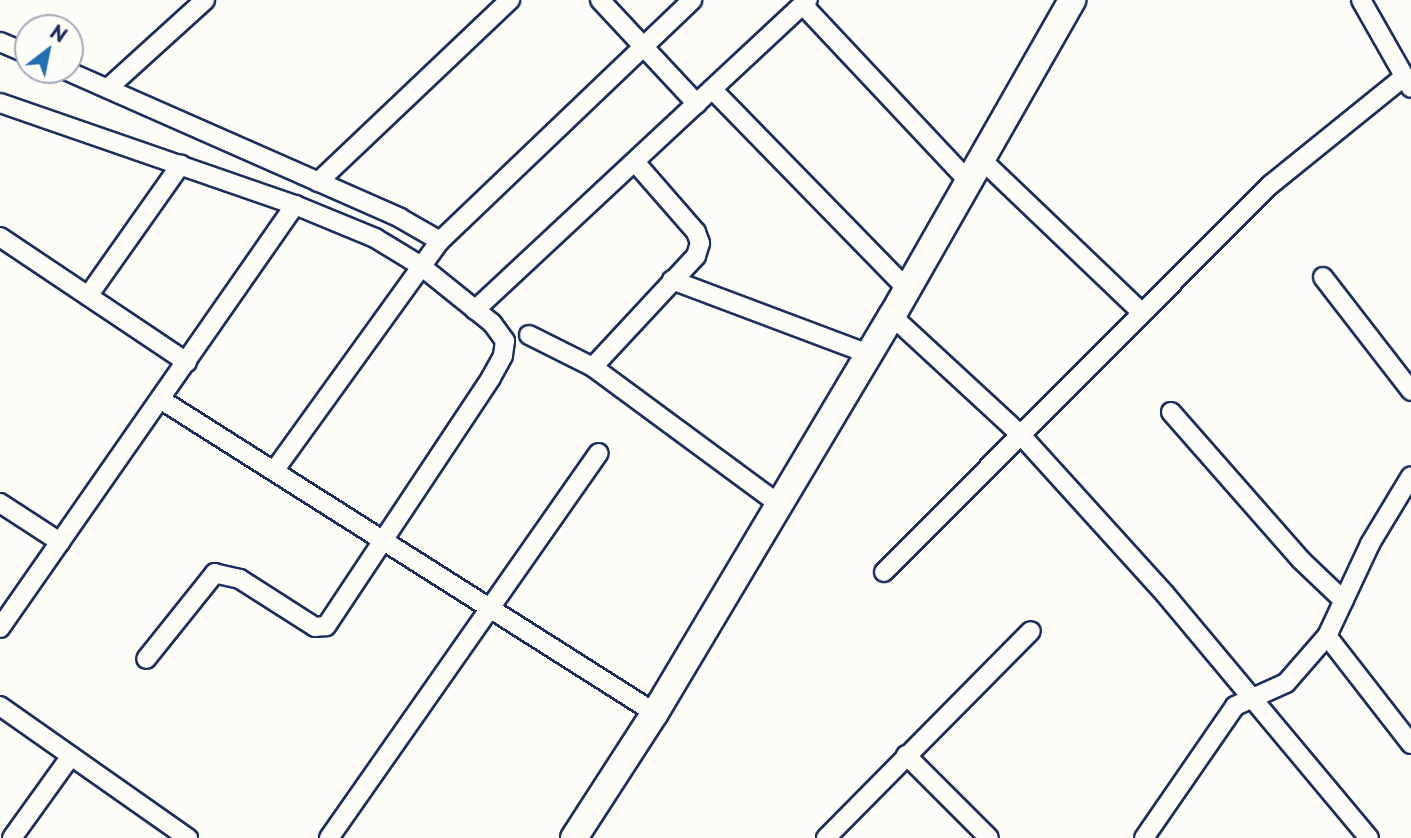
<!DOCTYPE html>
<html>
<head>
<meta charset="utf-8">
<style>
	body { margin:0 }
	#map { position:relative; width:1411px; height:838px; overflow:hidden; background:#fdfcf7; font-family:"Playpen Sans",sans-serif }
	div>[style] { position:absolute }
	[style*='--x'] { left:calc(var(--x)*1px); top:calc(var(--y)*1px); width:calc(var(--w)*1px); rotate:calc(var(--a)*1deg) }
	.roads { filter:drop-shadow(2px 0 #1b2f5e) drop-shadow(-2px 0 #1b2f5e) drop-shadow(0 2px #1b2f5e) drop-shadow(0 -2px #1b2f5e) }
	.minor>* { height:18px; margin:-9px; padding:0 9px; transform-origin:9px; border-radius:9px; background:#fdfcf7 }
	.secondary>* { height:26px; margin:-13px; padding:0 13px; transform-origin:13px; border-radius:13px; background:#fdfcf7 }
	span { translate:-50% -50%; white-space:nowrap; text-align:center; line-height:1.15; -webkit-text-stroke:5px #fdfcf7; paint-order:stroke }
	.north { position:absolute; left:14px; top:14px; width:70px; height:70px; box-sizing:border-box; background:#fdfcf7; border:2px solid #a3aaba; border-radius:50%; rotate:32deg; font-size:19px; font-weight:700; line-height:28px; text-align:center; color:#1b2f5e }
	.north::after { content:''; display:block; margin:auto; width:24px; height:32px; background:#1f6fb2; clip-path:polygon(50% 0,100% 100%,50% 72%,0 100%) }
</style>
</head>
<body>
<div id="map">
	<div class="roads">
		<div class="minor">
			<div style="--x:600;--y:0;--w:142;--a:47"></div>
			<div style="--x:1361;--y:0;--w:101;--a:60.4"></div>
			<div style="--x:803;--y:5;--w:241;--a:46.8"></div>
			<div style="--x:0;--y:42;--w:30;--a:23"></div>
			<div style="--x:65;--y:70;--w:366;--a:23.8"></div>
			<div style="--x:400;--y:218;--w:46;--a:29.9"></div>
			<div style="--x:108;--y:88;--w:131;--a:-42.2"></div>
			<div style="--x:712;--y:89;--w:279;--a:45.7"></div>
			<div style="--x:0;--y:103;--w:312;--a:19.1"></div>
			<div style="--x:295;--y:205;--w:87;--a:22.4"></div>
			<div style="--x:375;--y:238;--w:54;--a:31.3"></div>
			<div style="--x:421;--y:266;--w:91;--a:38.8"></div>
			<div style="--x:492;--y:323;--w:22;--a:54"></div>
			<div style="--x:505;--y:341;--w:15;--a:98"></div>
			<div style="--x:503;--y:356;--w:25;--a:119"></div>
			<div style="--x:491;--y:378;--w:298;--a:123.6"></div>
			<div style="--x:326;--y:626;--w:11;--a:175"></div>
			<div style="--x:315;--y:627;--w:89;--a:-147.4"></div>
			<div style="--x:240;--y:579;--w:26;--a:-167"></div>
			<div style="--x:215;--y:573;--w:110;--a:128.7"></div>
			<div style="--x:981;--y:159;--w:223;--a:43.7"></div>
			<div style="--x:635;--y:162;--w:93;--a:48.9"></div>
			<div style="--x:696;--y:232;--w:12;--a:70"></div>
			<div style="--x:700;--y:243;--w:14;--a:107"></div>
			<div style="--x:696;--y:256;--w:151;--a:132.9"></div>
			<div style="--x:593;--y:367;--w:231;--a:36.4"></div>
			<div style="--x:318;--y:182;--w:265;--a:-43.5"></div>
			<div style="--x:0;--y:237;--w:225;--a:33.8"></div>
			<div style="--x:1323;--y:277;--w:144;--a:52.3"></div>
			<div style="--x:672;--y:280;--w:210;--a:20.6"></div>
			<div style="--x:88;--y:296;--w:161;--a:-54.8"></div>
			<div style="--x:475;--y:310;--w:455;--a:-43"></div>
			<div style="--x:892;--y:316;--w:174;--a:42.7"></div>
			<div style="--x:1020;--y:434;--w:216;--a:47.8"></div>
			<div style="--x:1165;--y:594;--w:318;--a:50.1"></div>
			<div style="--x:529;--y:335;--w:72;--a:26.6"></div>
			<div style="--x:160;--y:399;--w:586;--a:32.39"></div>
			<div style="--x:1171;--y:412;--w:197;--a:48.7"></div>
			<div style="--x:1301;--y:560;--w:59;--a:43.6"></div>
			<div style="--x:274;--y:471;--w:284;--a:-54.2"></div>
			<div style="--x:440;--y:241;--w:349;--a:-43.7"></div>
			<div style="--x:0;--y:503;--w:72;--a:33"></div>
			<div style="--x:884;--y:572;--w:547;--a:-45.07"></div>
			<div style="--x:1270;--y:185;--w:172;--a:-38.9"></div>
			<div style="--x:0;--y:628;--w:516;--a:-55.11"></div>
			<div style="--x:1327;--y:636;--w:137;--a:52.1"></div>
			<div style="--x:0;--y:706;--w:230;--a:35.1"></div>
			<div style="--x:906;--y:755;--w:117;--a:45"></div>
			<div style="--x:12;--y:838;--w:101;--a:-54.3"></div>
			<div style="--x:329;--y:838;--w:470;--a:-55"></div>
			<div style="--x:826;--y:838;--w:291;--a:-45.3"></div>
			<div style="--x:1144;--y:838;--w:160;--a:-55.4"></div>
			<div style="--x:1235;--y:706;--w:56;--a:-24.3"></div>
			<div style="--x:1286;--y:683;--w:62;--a:-48.9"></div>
			<div style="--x:1327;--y:636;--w:102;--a:-64.9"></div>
			<div style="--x:1370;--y:544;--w:79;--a:-58.9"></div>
		</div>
		<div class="secondary">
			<div style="--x:574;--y:838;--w:149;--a:-57.1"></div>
			<div style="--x:655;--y:713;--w:462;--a:-59.2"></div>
			<div style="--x:892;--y:316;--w:364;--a:-60.3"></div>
		</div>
	</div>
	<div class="north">N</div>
</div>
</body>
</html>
